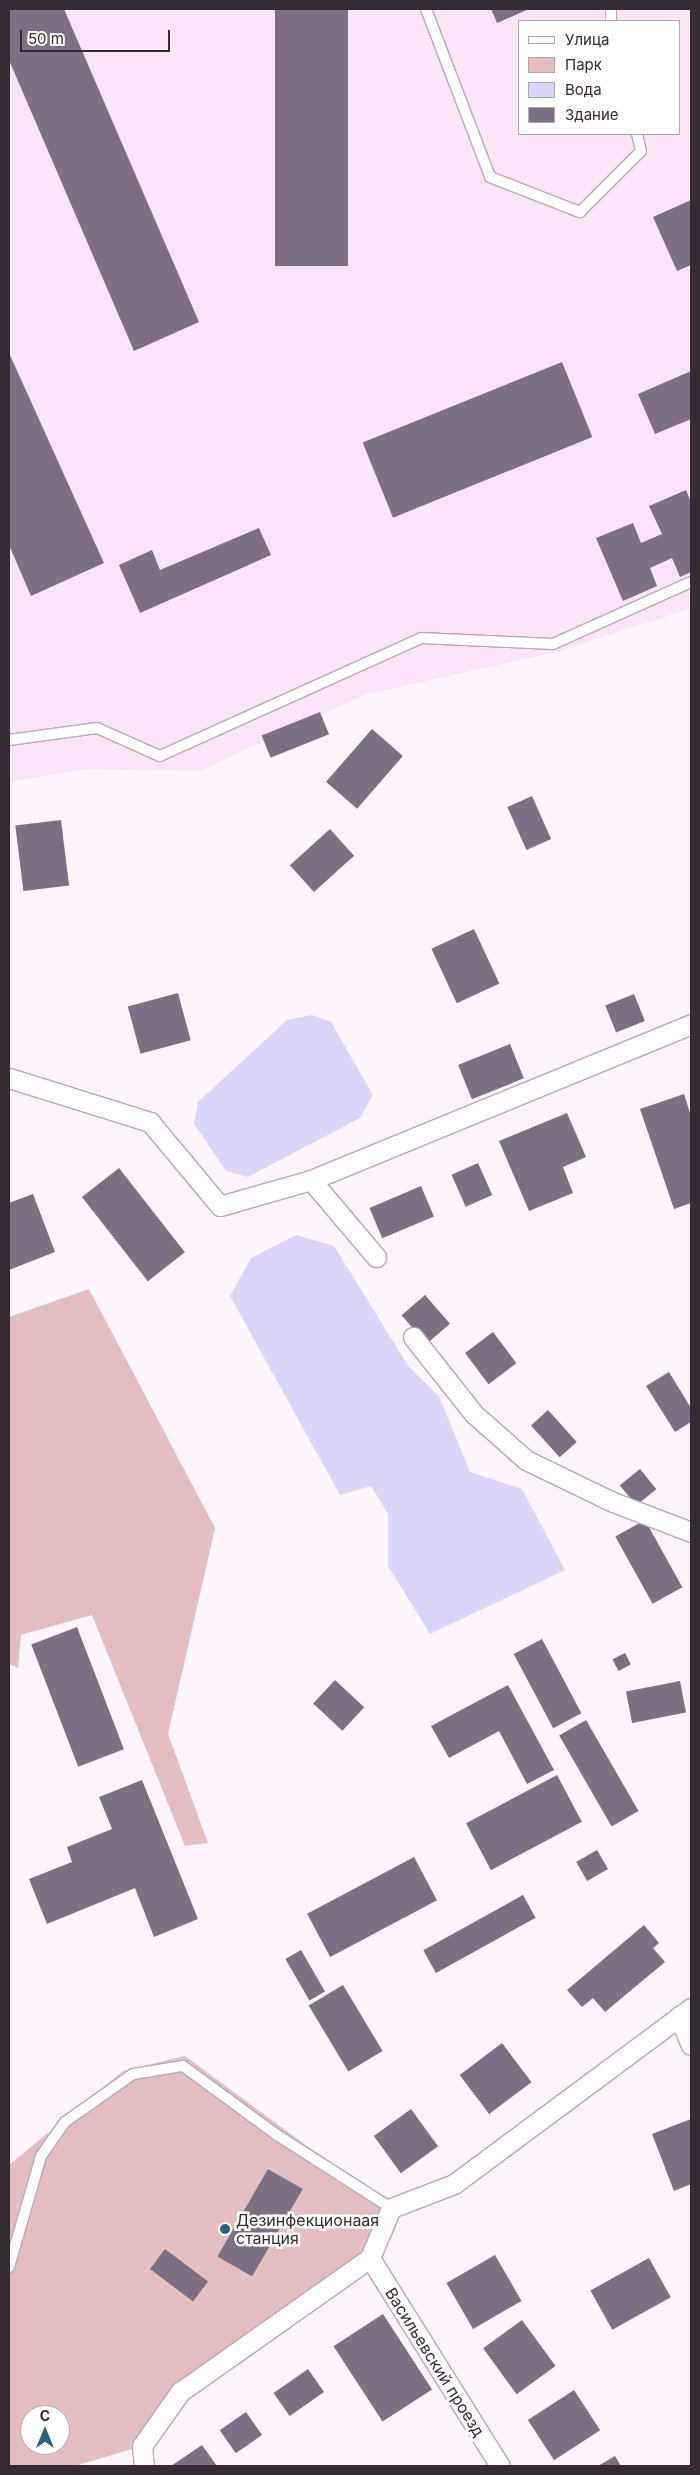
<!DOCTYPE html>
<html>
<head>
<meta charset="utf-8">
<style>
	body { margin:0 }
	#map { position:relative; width:700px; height:2475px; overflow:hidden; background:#fff5fd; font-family:Inter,sans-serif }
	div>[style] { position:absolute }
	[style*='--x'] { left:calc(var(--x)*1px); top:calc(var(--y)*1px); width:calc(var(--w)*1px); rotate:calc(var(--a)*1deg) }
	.built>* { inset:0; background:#fce3f7 }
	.green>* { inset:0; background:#e5bec2 }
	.water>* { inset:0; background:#dbd5fa }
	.building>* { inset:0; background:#7d6f86; transform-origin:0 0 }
	.roads { filter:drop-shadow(1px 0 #bda6b9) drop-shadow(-1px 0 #bda6b9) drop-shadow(0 1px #bda6b9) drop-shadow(0 -1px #bda6b9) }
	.service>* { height:10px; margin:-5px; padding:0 5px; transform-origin:5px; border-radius:5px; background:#fff }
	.minor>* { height:19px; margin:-9.5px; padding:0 9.5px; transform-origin:9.5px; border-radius:9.5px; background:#fff }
	.dots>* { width:14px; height:14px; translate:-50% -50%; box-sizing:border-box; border:2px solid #fff; border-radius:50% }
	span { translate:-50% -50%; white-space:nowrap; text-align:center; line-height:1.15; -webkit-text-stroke:5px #fff; paint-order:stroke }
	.poi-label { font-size:16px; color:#352b33 }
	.left { translate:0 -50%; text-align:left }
	.street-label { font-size:16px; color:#352b33 }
	.frame { position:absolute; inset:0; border:10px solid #352b33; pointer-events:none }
	.legend { position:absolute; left:518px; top:20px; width:162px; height:115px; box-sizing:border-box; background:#fff; border:1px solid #aeaaad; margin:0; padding:6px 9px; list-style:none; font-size:15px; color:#352b33 }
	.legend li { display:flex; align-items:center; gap:10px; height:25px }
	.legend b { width:25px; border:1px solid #aeaaad }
	.north { position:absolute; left:20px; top:2405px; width:50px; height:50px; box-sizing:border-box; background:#fff; border:1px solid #aeaaad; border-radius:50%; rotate:0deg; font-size:14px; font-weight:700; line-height:20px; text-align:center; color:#352b33 }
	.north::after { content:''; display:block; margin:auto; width:18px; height:22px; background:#2b627d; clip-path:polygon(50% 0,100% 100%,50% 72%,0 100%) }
	.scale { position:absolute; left:20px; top:30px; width:150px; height:22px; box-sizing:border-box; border:2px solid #352b33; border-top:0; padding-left:6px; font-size:15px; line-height:18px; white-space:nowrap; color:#352b33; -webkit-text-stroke:4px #fff; paint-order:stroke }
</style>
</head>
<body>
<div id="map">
	<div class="built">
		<div style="clip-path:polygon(evenodd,9px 9px,691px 9px,691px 608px,560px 651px,364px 695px,199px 771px,87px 769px,9px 782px,9px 9px,519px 21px,679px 21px,679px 134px,519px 134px,519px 21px)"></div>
	</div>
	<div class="green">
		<div style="clip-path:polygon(89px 1289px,215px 1528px,168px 1734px,208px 1843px,185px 1846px,92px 1615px,21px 1635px,18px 1668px,9px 1664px,9px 1317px)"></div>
		<div style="clip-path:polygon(evenodd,185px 2056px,391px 2208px,370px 2258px,180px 2392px,142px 2446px,75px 2466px,9px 2466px,9px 2165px,123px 2071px,185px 2056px,30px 2415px,60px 2415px,60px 2445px,30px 2445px,30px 2415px)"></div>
	</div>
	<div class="water">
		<div style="clip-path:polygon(312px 1015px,331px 1022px,373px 1095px,360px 1118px,248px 1177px,226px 1171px,194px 1124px,198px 1102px,287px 1020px)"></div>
		<div style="clip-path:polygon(296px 1235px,334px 1246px,409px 1367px,439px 1396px,470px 1472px,522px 1489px,565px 1570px,430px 1634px,388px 1566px,388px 1514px,371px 1486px,340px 1495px,230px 1296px,251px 1258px)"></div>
	</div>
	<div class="building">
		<div style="clip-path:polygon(9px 9px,64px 9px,199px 322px,134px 351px,9px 60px)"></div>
		<div style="left:275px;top:9px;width:73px;height:257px"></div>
		<div style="clip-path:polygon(491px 9px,529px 9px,497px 23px)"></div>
		<div style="clip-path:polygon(691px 200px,691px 265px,677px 271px,653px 217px)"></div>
		<div style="clip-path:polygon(9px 353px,104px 563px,31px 596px,9px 545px)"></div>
		<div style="left:562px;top:362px;width:81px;height:215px;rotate:68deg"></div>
		<div style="clip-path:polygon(691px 371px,691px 419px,655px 434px,638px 394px)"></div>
		<div style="clip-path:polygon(686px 490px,691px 502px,691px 572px,680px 577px,672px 558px,650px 568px,657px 586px,623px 601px,596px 538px,633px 523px,641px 543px,662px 534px,649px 506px)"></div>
		<div style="clip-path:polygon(259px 528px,271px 555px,140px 613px,119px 565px,152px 550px,160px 570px)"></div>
		<div style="left:320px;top:712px;width:24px;height:63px;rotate:68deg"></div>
		<div style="left:372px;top:729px;width:41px;height:70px;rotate:41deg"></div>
		<div style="left:532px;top:796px;width:47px;height:27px;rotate:66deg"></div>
		<div style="left:61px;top:820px;width:66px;height:46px;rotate:83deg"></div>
		<div style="left:330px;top:829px;width:36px;height:54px;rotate:48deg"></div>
		<div style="left:474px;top:929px;width:60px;height:47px;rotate:65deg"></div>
		<div style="left:178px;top:993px;width:49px;height:52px;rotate:75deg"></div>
		<div style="left:634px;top:994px;width:29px;height:31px;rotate:68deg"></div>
		<div style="left:510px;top:1044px;width:37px;height:56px;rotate:68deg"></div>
		<div style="clip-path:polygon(684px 1094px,691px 1116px,691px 1203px,674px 1209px,640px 1109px)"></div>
		<div style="clip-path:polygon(567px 1113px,586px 1157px,563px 1167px,573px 1193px,529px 1211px,499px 1141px)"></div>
		<div style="left:478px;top:1163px;width:35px;height:29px;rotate:66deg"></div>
		<div style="left:119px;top:1168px;width:107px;height:47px;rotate:52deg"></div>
		<div style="left:421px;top:1186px;width:33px;height:56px;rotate:67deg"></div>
		<div style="clip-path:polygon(33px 1194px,55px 1252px,9px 1270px,9px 1203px)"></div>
		<div style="left:425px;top:1295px;width:38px;height:31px;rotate:49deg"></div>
		<div style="left:493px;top:1332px;width:39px;height:35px;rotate:53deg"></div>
		<div style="clip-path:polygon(669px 1372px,691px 1408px,691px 1422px,675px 1432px,646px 1386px)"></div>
		<div style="left:548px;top:1410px;width:43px;height:23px;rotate:48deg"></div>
		<div style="left:640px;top:1469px;width:26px;height:26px;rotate:51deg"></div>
		<div style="left:645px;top:1520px;width:77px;height:34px;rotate:61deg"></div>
		<div style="left:77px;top:1627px;width:131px;height:49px;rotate:69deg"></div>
		<div style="left:542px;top:1639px;width:84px;height:32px;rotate:62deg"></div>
		<div style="left:625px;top:1653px;width:13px;height:14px;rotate:63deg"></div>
		<div style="left:335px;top:1680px;width:40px;height:32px;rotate:43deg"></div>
		<div style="left:680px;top:1681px;width:32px;height:55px;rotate:79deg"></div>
		<div style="clip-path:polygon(508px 1685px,554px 1770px,527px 1784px,499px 1731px,449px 1758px,431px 1726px)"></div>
		<div style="left:586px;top:1720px;width:105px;height:31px;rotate:60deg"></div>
		<div style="left:557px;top:1775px;width:53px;height:103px;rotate:62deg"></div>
		<div style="clip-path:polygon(142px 1780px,198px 1919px,154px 1937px,135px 1888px,47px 1924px,29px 1879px,72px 1862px,67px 1847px,112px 1829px,99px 1797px)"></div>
		<div style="left:597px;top:1850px;width:22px;height:24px;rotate:60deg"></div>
		<div style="left:414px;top:1857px;width:49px;height:121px;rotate:62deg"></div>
		<div style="left:523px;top:1895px;width:26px;height:114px;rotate:61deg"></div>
		<div style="clip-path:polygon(644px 1925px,659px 1943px,653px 1948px,665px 1962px,605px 2012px,593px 1998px,582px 2007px,567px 1990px)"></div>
		<div style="left:301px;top:1950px;width:48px;height:18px;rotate:60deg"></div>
		<div style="left:343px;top:1985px;width:77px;height:40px;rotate:59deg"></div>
		<div style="left:502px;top:2043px;width:49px;height:53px;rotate:53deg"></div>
		<div style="left:411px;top:2109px;width:46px;height:46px;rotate:54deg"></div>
		<div style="clip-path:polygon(691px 2119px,691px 2184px,674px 2191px,652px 2134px)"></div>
		<div style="left:268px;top:2169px;width:40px;height:101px;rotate:30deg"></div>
		<div style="left:165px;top:2249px;width:54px;height:25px;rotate:37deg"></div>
		<div style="left:495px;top:2255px;width:53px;height:56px;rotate:60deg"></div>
		<div style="left:649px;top:2258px;width:45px;height:67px;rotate:61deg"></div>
		<div style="left:383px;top:2314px;width:90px;height:59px;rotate:57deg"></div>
		<div style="left:522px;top:2320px;width:57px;height:48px;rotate:54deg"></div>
		<div style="left:308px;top:2369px;width:28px;height:42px;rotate:55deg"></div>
		<div style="left:574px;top:2390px;width:48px;height:55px;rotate:57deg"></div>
		<div style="left:246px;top:2412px;width:28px;height:32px;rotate:55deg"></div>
		<div style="clip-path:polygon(202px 2445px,217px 2466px,171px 2466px)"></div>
		<div style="clip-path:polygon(615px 2456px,621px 2466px,598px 2466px)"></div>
	</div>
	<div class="roads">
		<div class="service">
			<div style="--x:426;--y:9;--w:180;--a:69.1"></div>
			<div style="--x:490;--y:177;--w:97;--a:21.3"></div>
			<div style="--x:580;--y:212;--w:86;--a:-45"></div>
			<div style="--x:641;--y:151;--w:17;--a:-103"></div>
			<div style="--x:611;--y:9;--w:12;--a:90"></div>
			<div style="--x:9;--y:740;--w:89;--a:-7.8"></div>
			<div style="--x:97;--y:728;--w:69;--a:24"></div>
			<div style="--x:160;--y:756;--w:286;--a:-24.3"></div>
			<div style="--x:421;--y:638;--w:132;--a:2.6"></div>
			<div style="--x:553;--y:644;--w:151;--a:-24.2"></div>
			<div style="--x:9;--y:2267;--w:116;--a:-73.9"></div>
			<div style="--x:41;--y:2156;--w:42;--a:-54.8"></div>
			<div style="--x:65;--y:2122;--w:83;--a:-35.2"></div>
			<div style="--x:133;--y:2074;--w:51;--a:-9.1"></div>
			<div style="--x:183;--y:2066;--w:117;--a:36.3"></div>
			<div style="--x:277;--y:2135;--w:135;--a:32.6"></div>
		</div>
		<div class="minor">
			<div style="--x:9;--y:1078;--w:148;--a:17.3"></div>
			<div style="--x:150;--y:1122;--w:109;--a:50.2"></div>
			<div style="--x:220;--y:1206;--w:95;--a:-15.9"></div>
			<div style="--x:311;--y:1180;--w:411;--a:-22.3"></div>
			<div style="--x:311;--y:1180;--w:101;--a:49.8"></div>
			<div style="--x:413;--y:1337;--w:98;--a:51.6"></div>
			<div style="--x:474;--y:1414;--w:69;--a:41.5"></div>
			<div style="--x:526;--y:1460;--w:97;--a:25.8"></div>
			<div style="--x:613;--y:1502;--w:84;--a:21"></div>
			<div style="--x:679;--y:2016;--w:31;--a:68"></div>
			<div style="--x:370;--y:2258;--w:245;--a:58"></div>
			<div style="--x:144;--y:2466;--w:20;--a:-96"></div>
			<div style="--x:142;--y:2446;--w:66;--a:-54.9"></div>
			<div style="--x:180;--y:2392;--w:232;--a:-35.2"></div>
			<div style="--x:370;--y:2258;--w:54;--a:-67.2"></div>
			<div style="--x:391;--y:2208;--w:67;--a:-20.9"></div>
			<div style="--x:454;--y:2184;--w:295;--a:-36.6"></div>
		</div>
	</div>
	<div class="dots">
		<div style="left:225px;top:2229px;background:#2b627d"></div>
	</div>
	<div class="poi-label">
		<span class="left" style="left:236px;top:2229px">Дезинфекционаая<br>станция</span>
	</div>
	<div class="street-label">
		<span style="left:435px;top:2362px;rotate:58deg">Васильевский проезд</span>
	</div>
	<div class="frame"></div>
	<ul class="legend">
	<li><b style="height:6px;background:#fff"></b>Улица</li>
	<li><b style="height:14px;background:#e5bec2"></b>Парк</li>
	<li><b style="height:14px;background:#dbd5fa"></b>Вода</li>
	<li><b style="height:14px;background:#7d6f86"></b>Здание</li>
	</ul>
	<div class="north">С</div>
	<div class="scale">50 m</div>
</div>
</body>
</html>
